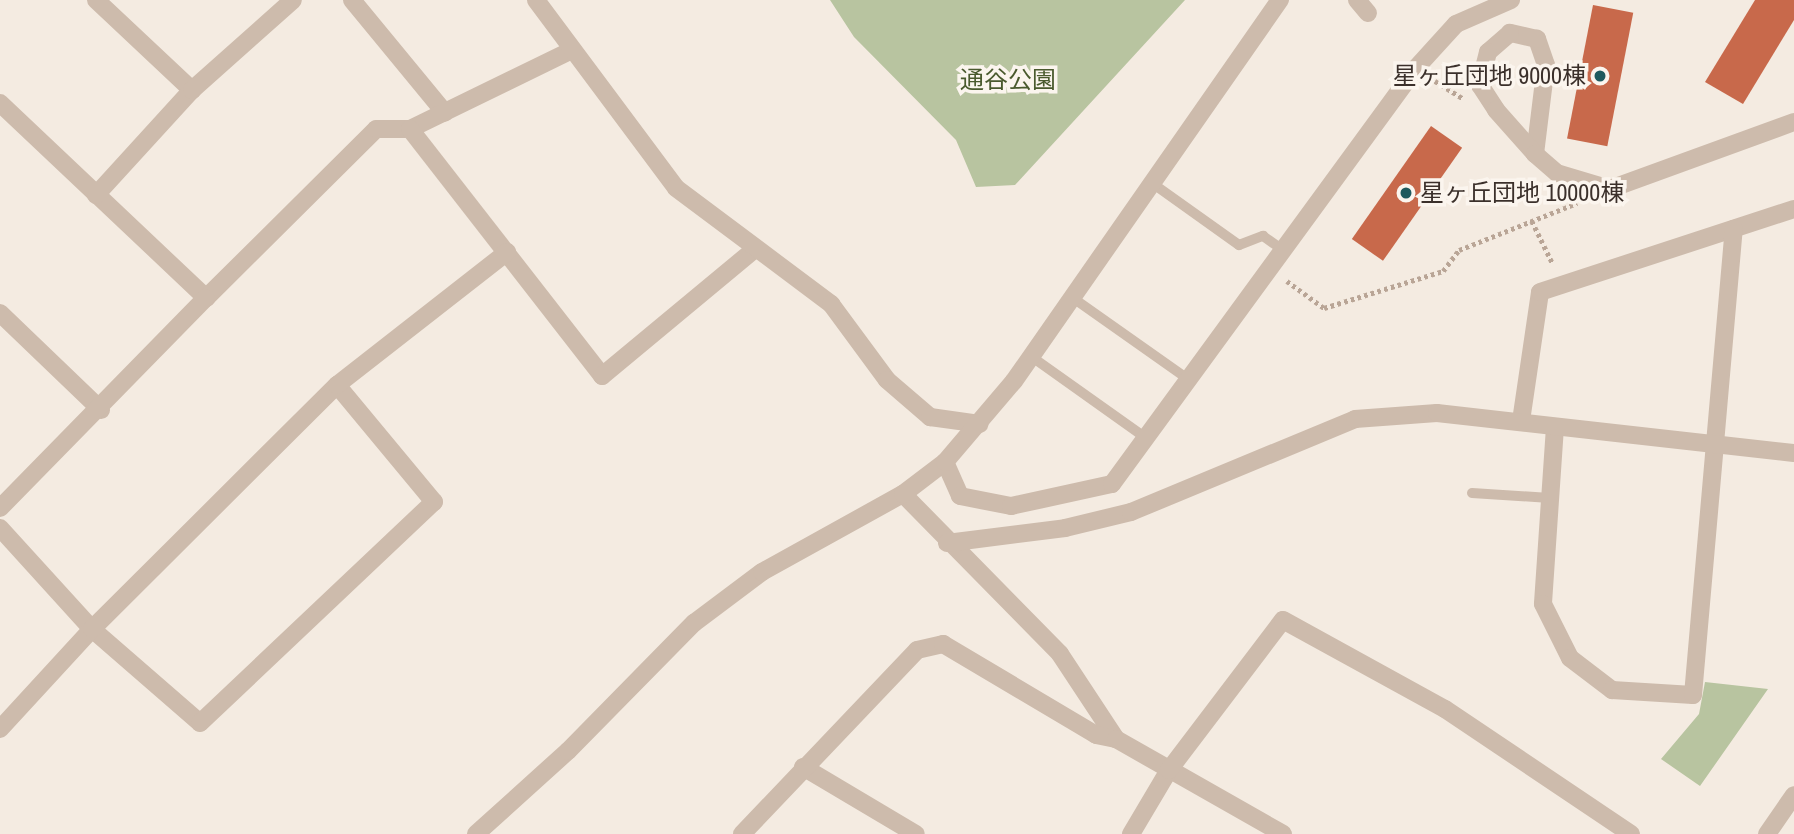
<!DOCTYPE html>
<html>
<head>
<meta charset="utf-8">
<style>
	body { margin:0 }
	#map { position:relative; width:1794px; height:834px; overflow:hidden; background:#f4ebe1; font-family:"Archivo Narrow","Noto Sans JP",sans-serif }
	div>[style] { position:absolute }
	[style*='--x'] { left:calc(var(--x)*1px); top:calc(var(--y)*1px); width:calc(var(--w)*1px); rotate:calc(var(--a)*1deg) }
	.green>* { inset:0; background:#b8c4a0 }
	.building>* { inset:0; background:#c8694b; transform-origin:0 0 }
	.path>* { height:4.5px; margin-top:-2.25px; transform-origin:0; background:repeating-linear-gradient(90deg,#b9a596 0 3.5px,transparent 0 7px) }
	.service>* { height:10px; margin:-5px; padding:0 5px; transform-origin:5px; border-radius:5px; background:#cdbbac }
	.minor>* { height:18px; margin:-9px; padding:0 9px; transform-origin:9px; border-radius:9px; background:#cdbbac }
	.tertiary>* { height:18px; margin:-9px; padding:0 9px; transform-origin:9px; border-radius:9px; background:#cdbbac }
	.dots>* { width:19px; height:19px; translate:-50% -50%; box-sizing:border-box; border:4px solid #fbf5ee; border-radius:50% }
	span { translate:-50% -50%; white-space:nowrap; text-align:center; line-height:1.15; -webkit-text-stroke:7px #fbf5ee; paint-order:stroke }
	.poi-label { font-size:24px; color:#3b302b }
	.right { translate:-100% -50%; text-align:right }
	.left { translate:0 -50%; text-align:left }
	.park-label { font-size:24px; color:#4a5a2e }
</style>
</head>
<body>
<div id="map">
	<div class="green">
		<div style="clip-path:polygon(830px 0,1185px 0,1015px 185px,976px 187px,956px 140px,854px 37px)"></div>
		<div style="clip-path:polygon(1705px 682px,1768px 689px,1700px 786px,1661px 759px,1699px 714px)"></div>
	</div>
	<div class="building">
		<div style="clip-path:polygon(1755px 0,1794px 0,1794px 20px,1743px 104px,1705px 82px)"></div>
		<div style="left:1593px;top:5px;width:41px;height:136px;rotate:11deg"></div>
		<div style="left:1431px;top:126px;width:38px;height:138px;rotate:35deg"></div>
	</div>
	<div class="path">
		<div style="--x:1435;--y:81;--w:32;--a:32"></div>
		<div style="--x:1532;--y:221;--w:48;--a:64"></div>
		<div style="--x:1287;--y:281;--w:46;--a:36.1"></div>
		<div style="--x:1324;--y:308;--w:125;--a:-17.3"></div>
		<div style="--x:1443;--y:271;--w:26;--a:-53"></div>
		<div style="--x:1459;--y:250;--w:127;--a:-21.7"></div>
	</div>
	<div class="service">
		<div style="--x:1152;--y:183;--w:107;--a:35.5"></div>
		<div style="--x:1239;--y:245;--w:26;--a:-21"></div>
		<div style="--x:1263;--y:236;--w:24;--a:35"></div>
		<div style="--x:1073;--y:298;--w:141;--a:35.2"></div>
		<div style="--x:1032;--y:357;--w:140;--a:35.4"></div>
		<div style="--x:1472;--y:493;--w:78;--a:3.7"></div>
	</div>
	<div class="minor">
		<div style="--x:96;--y:0;--w:132;--a:43.2"></div>
		<div style="--x:352;--y:0;--w:146;--a:50.5"></div>
		<div style="--x:1357;--y:0;--w:17;--a:50"></div>
		<div style="--x:0;--y:103;--w:284;--a:43.4"></div>
		<div style="--x:206;--y:298;--w:240;--a:-44.8"></div>
		<div style="--x:376;--y:129;--w:34;--a:0"></div>
		<div style="--x:410;--y:129;--w:178;--a:-26"></div>
		<div style="--x:410;--y:129;--w:313;--a:52.1"></div>
		<div style="--x:602;--y:376;--w:199;--a:-39.7"></div>
		<div style="--x:1535;--y:154;--w:90;--a:-83"></div>
		<div style="--x:1546;--y:65;--w:28;--a:-109"></div>
		<div style="--x:1537;--y:39;--w:28;--a:-167"></div>
		<div style="--x:1510;--y:33;--w:29;--a:139"></div>
		<div style="--x:1488;--y:52;--w:34;--a:104"></div>
		<div style="--x:1480;--y:85;--w:30;--a:57"></div>
		<div style="--x:1496;--y:110;--w:59;--a:48.4"></div>
		<div style="--x:1535;--y:154;--w:29;--a:41"></div>
		<div style="--x:1557;--y:173;--w:55;--a:16.8"></div>
		<div style="--x:1610;--y:189;--w:196;--a:-20"></div>
		<div style="--x:96;--y:195;--w:142;--a:-47.6"></div>
		<div style="--x:192;--y:90;--w:135;--a:-41.7"></div>
		<div style="--x:0;--y:313;--w:140;--a:43.8"></div>
		<div style="--x:1521;--y:421;--w:130;--a:-81.6"></div>
		<div style="--x:1540;--y:292;--w:267;--a:-18.1"></div>
		<div style="--x:1555;--y:427;--w:177;--a:93.9"></div>
		<div style="--x:1543;--y:604;--w:60;--a:63.4"></div>
		<div style="--x:1570;--y:658;--w:53;--a:37.3"></div>
		<div style="--x:1612;--y:690;--w:81;--a:3.5"></div>
		<div style="--x:1693;--y:695;--w:468;--a:-85"></div>
		<div style="--x:945;--y:462;--w:37;--a:66"></div>
		<div style="--x:960;--y:496;--w:52;--a:11.1"></div>
		<div style="--x:1011;--y:506;--w:103;--a:-12.3"></div>
		<div style="--x:1112;--y:484;--w:515;--a:-53.84"></div>
		<div style="--x:1416;--y:68;--w:59;--a:-47.7"></div>
		<div style="--x:1456;--y:24;--w:60;--a:-23.6"></div>
		<div style="--x:903;--y:494;--w:224;--a:45.5"></div>
		<div style="--x:1060;--y:654;--w:102;--a:56.6"></div>
		<div style="--x:0;--y:508;--w:294;--a:-45.6"></div>
		<div style="--x:0;--y:528;--w:137;--a:47.7"></div>
		<div style="--x:92;--y:629;--w:143;--a:41"></div>
		<div style="--x:200;--y:723;--w:322;--a:-43.4"></div>
		<div style="--x:434;--y:502;--w:152;--a:-129.7"></div>
		<div style="--x:947;--y:543;--w:119;--a:-7.2"></div>
		<div style="--x:1065;--y:528;--w:68;--a:-13.6"></div>
		<div style="--x:1131;--y:512;--w:243;--a:-22.5"></div>
		<div style="--x:1355;--y:419;--w:82;--a:-4.2"></div>
		<div style="--x:1437;--y:413;--w:359;--a:6.4"></div>
		<div style="--x:0;--y:729;--w:136;--a:-47.4"></div>
		<div style="--x:92;--y:629;--w:346;--a:-44.9"></div>
		<div style="--x:337;--y:385;--w:216;--a:-38"></div>
		<div style="--x:803;--y:767;--w:131;--a:30.7"></div>
		<div style="--x:742;--y:834;--w:254;--a:-46.4"></div>
		<div style="--x:917;--y:650;--w:27;--a:-13"></div>
		<div style="--x:943;--y:644;--w:178;--a:30.7"></div>
		<div style="--x:1096;--y:735;--w:20;--a:11"></div>
		<div style="--x:1116;--y:739;--w:192;--a:29.6"></div>
		<div style="--x:1131;--y:834;--w:74;--a:-59.3"></div>
		<div style="--x:1169;--y:770;--w:188;--a:-52.8"></div>
		<div style="--x:1283;--y:620;--w:185;--a:28.8"></div>
		<div style="--x:1445;--y:709;--w:224;--a:33.9"></div>
		<div style="--x:1767;--y:834;--w:47;--a:-55.3"></div>
	</div>
	<div class="tertiary">
		<div style="--x:536;--y:0;--w:234;--a:53.3"></div>
		<div style="--x:676;--y:188;--w:194;--a:36.8"></div>
		<div style="--x:831;--y:304;--w:94;--a:53.6"></div>
		<div style="--x:887;--y:380;--w:57;--a:40.7"></div>
		<div style="--x:930;--y:417;--w:50;--a:8"></div>
		<div style="--x:476;--y:834;--w:124;--a:-42.1"></div>
		<div style="--x:568;--y:751;--w:180;--a:-45.5"></div>
		<div style="--x:694;--y:623;--w:85;--a:-36.9"></div>
		<div style="--x:762;--y:572;--w:161;--a:-29"></div>
		<div style="--x:903;--y:494;--w:53;--a:-37.3"></div>
		<div style="--x:945;--y:462;--w:106;--a:-49.6"></div>
		<div style="--x:1014;--y:381;--w:465;--a:-55.1"></div>
	</div>
	<div class="dots">
		<div style="left:1600px;top:76px;background:#1f5a5e"></div>
		<div style="left:1406px;top:193px;background:#1f5a5e"></div>
	</div>
	<div class="poi-label">
		<span class="right" style="left:1586px;top:76px">星ヶ丘団地 9000棟</span>
		<span class="left" style="left:1420px;top:193px">星ヶ丘団地 10000棟</span>
	</div>
	<div class="park-label">
		<span style="left:1008px;top:80px">通谷公園</span>
	</div>
</div>
</body>
</html>
